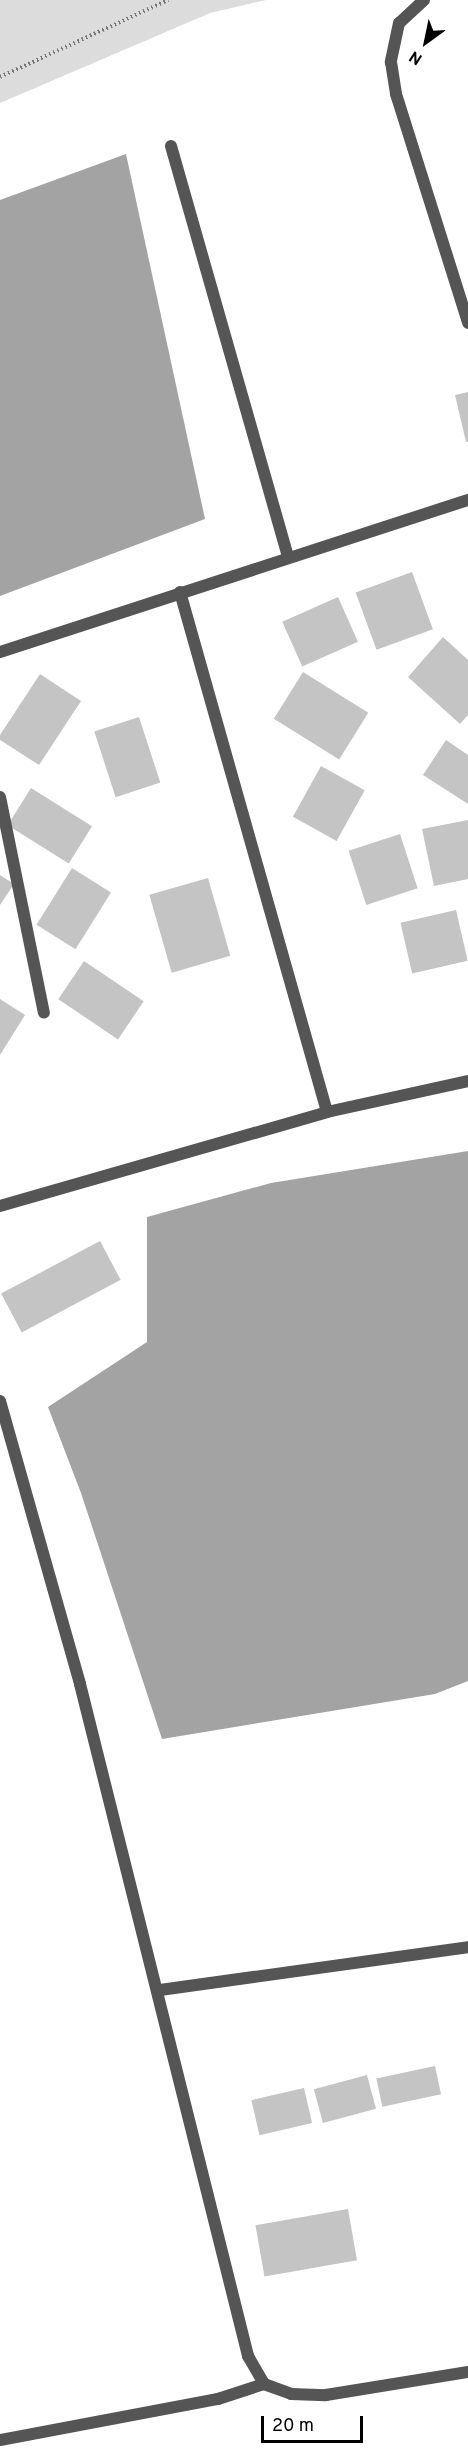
<!DOCTYPE html>
<html>
<head>
<meta charset="utf-8">
<style>
	body { margin:0 }
	#map { position:relative; width:468px; height:2455px; overflow:hidden; background:#fff; font-family:Overpass,sans-serif }
	div>[style] { position:absolute }
	[style*='--x'] { left:calc(var(--x)*1px); top:calc(var(--y)*1px); width:calc(var(--w)*1px); rotate:calc(var(--a)*1deg) }
	.green>* { inset:0; background:#dcdcdc }
	.water>* { inset:0; background:#a3a3a3 }
	.building>* { inset:0; background:#c4c4c4; transform-origin:0 0 }
	.path>* { height:4px; margin-top:-2px; transform-origin:0; background:repeating-linear-gradient(90deg,#777 0 1.5px,transparent 0 4.5px) }
	.service>* { height:12px; margin:-6px; padding:0 6px; transform-origin:6px; border-radius:6px; background:#555 }
	.minor>* { height:12px; margin:-6px; padding:0 6px; transform-origin:6px; border-radius:6px; background:#555 }
	span { translate:-50% -50%; white-space:nowrap; text-align:center; line-height:1.15; -webkit-text-stroke:4.5px #fff; paint-order:stroke }
	.north { position:absolute; left:396px; top:12px; width:60px; height:60px; -webkit-text-stroke:4px #fff; paint-order:stroke; rotate:213deg; font-size:16px; font-weight:700; line-height:24px; text-align:center; color:#000 }
	.north::after { content:''; display:block; margin:auto; width:21px; height:27px; background:#000; clip-path:polygon(50% 0,100% 100%,50% 72%,0 100%) }
	.scale { position:absolute; left:261px; top:2416px; width:102px; height:27px; box-sizing:border-box; border:3px solid #000; border-top:0; padding-left:8px; font-size:18px; line-height:21px; white-space:nowrap; color:#000; -webkit-text-stroke:4px #fff; paint-order:stroke }
</style>
</head>
<body>
<div id="map">
	<div class="green">
		<div style="clip-path:polygon(0 0,266px 0,210px 13px,0 103px)"></div>
	</div>
	<div class="water">
		<div style="clip-path:polygon(126px 154px,205px 519px,0 596px,0 200px)"></div>
		<div style="clip-path:polygon(468px 1151px,468px 1681px,435px 1694px,162px 1739px,81px 1493px,48px 1407px,147px 1342px,147px 1217px,271px 1183px)"></div>
	</div>
	<div class="building">
		<div style="clip-path:polygon(468px 392px,468px 442px,466px 442px,455px 395px)"></div>
		<div style="left:412px;top:572px;width:61px;height:60px;rotate:70deg"></div>
		<div style="left:338px;top:597px;width:49px;height:61px;rotate:66deg"></div>
		<div style="clip-path:polygon(443px 637px,468px 660px,468px 715px,460px 724px,408px 677px)"></div>
		<div style="left:303px;top:672px;width:77px;height:55px;rotate:32deg"></div>
		<div style="clip-path:polygon(40px 674px,81px 701px,39px 765px,0 740px,0 735px)"></div>
		<div style="left:139px;top:717px;width:69px;height:47px;rotate:72deg"></div>
		<div style="clip-path:polygon(446px 740px,468px 755px,468px 804px,423px 775px)"></div>
		<div style="left:321px;top:766px;width:50px;height:58px;rotate:29deg"></div>
		<div style="left:31px;top:788px;width:72px;height:44px;rotate:32deg"></div>
		<div style="clip-path:polygon(468px 820px,468px 879px,434px 886px,422px 829px)"></div>
		<div style="left:400px;top:834px;width:57px;height:54px;rotate:72deg"></div>
		<div style="left:72px;top:868px;width:46px;height:67px;rotate:32deg"></div>
		<div style="clip-path:polygon(0 875px,14px 884px,0 905px)"></div>
		<div style="left:208px;top:878px;width:81px;height:61px;rotate:74deg"></div>
		<div style="left:456px;top:910px;width:52px;height:57px;rotate:77deg"></div>
		<div style="left:84px;top:961px;width:72px;height:46px;rotate:34deg"></div>
		<div style="clip-path:polygon(0 999px,25px 1015px,0 1055px)"></div>
		<div style="left:100px;top:1241px;width:44px;height:112px;rotate:62deg"></div>
		<div style="left:435px;top:2066px;width:29px;height:60px;rotate:78deg"></div>
		<div style="left:367px;top:2075px;width:35px;height:55px;rotate:75deg"></div>
		<div style="left:304px;top:2088px;width:36px;height:54px;rotate:77deg"></div>
		<div style="left:348px;top:2209px;width:52px;height:94px;rotate:80deg"></div>
	</div>
	<div class="path">
		<div style="--x:0;--y:77;--w:185;--a:-24.6"></div>
	</div>
	<div class="service">
		<div style="--x:0;--y:1401;--w:294;--a:74.2"></div>
		<div style="--x:80;--y:1684;--w:693;--a:75.96"></div>
		<div style="--x:248;--y:2356;--w:32;--a:60"></div>
		<div style="--x:264;--y:2384;--w:29;--a:20"></div>
		<div style="--x:291;--y:2394;--w:35;--a:2"></div>
		<div style="--x:326;--y:2395;--w:144;--a:-9.2"></div>
		<div style="--x:160;--y:1990;--w:311;--a:-7.9"></div>
		<div style="--x:0;--y:2440;--w:222;--a:-10.7"></div>
		<div style="--x:218;--y:2399;--w:48;--a:-18.1"></div>
	</div>
	<div class="minor">
		<div style="--x:424;--y:0;--w:34;--a:137"></div>
		<div style="--x:399;--y:23;--w:40;--a:102"></div>
		<div style="--x:391;--y:62;--w:32;--a:81"></div>
		<div style="--x:396;--y:94;--w:240;--a:72.5"></div>
		<div style="--x:171;--y:146;--w:427;--a:74.1"></div>
		<div style="--x:180;--y:592;--w:540;--a:74.21"></div>
		<div style="--x:0;--y:652;--w:492;--a:-18"></div>
		<div style="--x:0;--y:797;--w:220;--a:78.5"></div>
		<div style="--x:0;--y:1206;--w:340;--a:-16"></div>
		<div style="--x:327;--y:1112;--w:144;--a:-12.4"></div>
	</div>
	<div class="north">N</div>
	<div class="scale">20 m</div>
</div>
</body>
</html>
